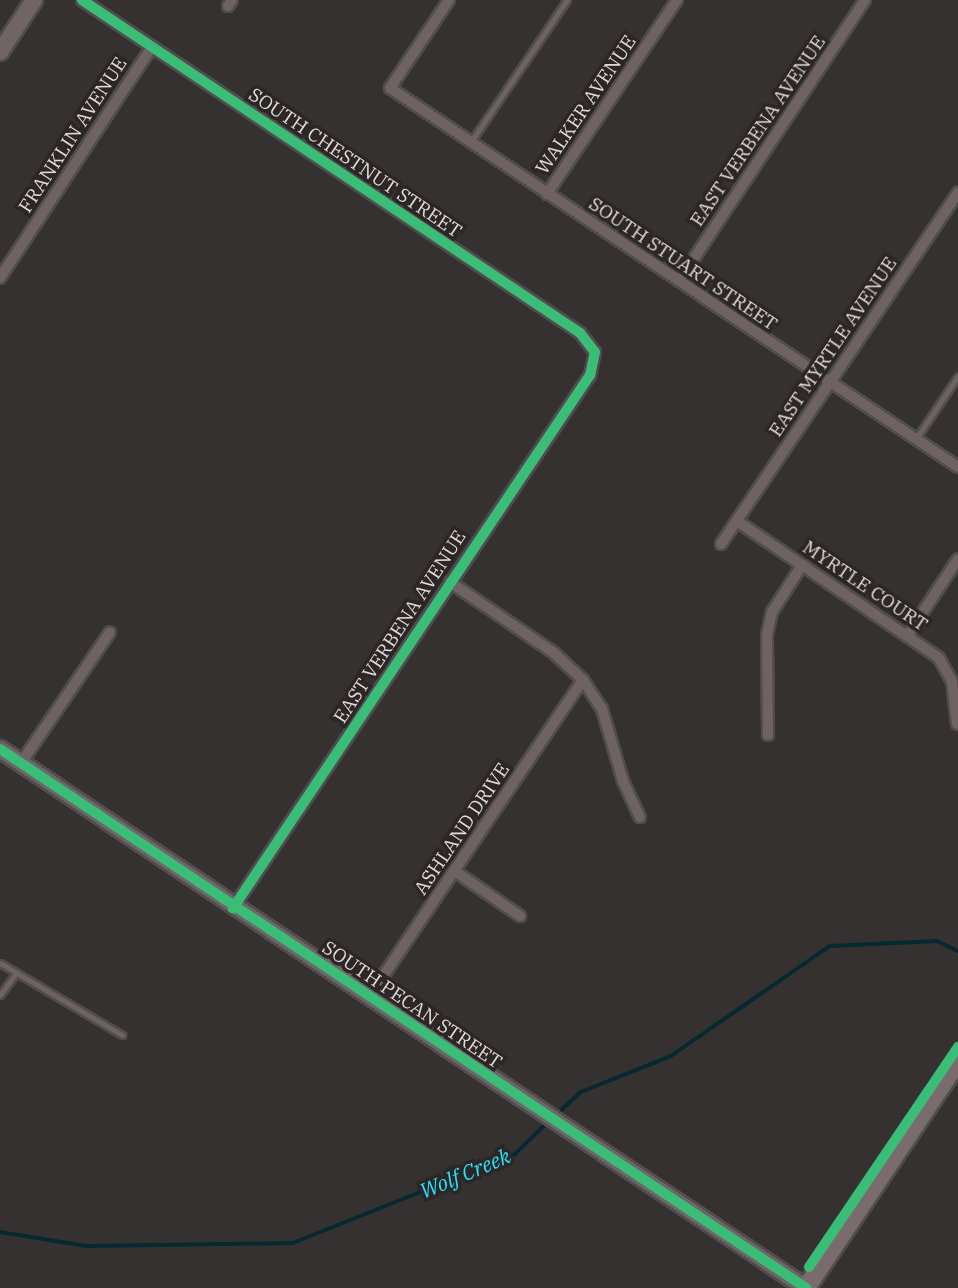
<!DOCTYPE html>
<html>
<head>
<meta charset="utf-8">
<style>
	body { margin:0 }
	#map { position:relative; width:958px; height:1288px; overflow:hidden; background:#353131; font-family:"IBM Plex Serif",serif }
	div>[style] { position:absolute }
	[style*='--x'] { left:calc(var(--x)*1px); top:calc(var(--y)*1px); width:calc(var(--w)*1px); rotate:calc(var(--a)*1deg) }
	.stream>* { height:3.5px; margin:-1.75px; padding:0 1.75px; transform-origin:1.75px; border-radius:1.75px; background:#05292e }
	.roads { filter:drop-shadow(2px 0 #4f4d4d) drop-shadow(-2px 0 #4f4d4d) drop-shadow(0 2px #4f4d4d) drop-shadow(0 -2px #4f4d4d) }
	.lane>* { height:5px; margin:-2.5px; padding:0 2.5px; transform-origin:2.5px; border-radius:2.5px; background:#6f6263 }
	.street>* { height:10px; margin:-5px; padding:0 5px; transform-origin:5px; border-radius:5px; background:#6f6263 }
	.secondary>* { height:16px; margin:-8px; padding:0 8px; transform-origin:8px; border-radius:8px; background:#716465 }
	.primary>* { height:18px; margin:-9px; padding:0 9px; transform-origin:9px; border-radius:9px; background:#7a6c6c }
	.cycleway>* { height:10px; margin:-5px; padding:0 5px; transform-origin:5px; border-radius:5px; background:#3abd76 }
	span { translate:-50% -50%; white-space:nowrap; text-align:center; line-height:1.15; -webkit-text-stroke:7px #2c2626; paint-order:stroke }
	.street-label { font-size:19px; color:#dfdbdb }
	.water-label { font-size:21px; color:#26e3fa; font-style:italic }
</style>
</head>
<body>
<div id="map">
	<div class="stream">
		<div style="--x:555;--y:1116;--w:35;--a:-43"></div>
		<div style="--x:581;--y:1092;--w:97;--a:-21.8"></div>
		<div style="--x:671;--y:1056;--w:193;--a:-34.7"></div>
		<div style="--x:830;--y:946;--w:107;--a:-2.7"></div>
		<div style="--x:937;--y:941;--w:23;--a:25"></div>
		<div style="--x:0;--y:1232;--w:87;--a:9.2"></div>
		<div style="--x:86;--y:1246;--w:207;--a:-0.8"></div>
		<div style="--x:293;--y:1243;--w:239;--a:-21.8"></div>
		<div style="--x:515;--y:1154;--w:47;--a:-44.1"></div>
	</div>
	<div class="roads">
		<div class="lane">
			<div style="--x:470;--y:143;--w:173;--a:-55.9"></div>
			<div style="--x:915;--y:440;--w:77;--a:-56.1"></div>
			<div style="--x:0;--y:963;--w:142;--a:30.5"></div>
			<div style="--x:0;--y:995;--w:26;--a:-54"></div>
		</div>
		<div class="street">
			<div style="--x:82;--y:0;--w:599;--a:33.77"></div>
			<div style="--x:580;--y:333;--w:24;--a:52"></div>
			<div style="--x:595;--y:352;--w:24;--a:102"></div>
			<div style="--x:590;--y:375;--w:642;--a:123.81"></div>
			<div style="--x:449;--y:0;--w:106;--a:123.8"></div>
			<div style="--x:390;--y:88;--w:683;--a:33.71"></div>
			<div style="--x:228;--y:6;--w:7;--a:-56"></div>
			<div style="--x:547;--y:194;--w:234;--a:-56.2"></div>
			<div style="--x:0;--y:278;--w:277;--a:-56.7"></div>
			<div style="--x:679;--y:281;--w:337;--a:-56.5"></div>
			<div style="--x:737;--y:521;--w:244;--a:34.1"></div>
			<div style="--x:939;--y:658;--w:26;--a:61"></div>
			<div style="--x:952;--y:681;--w:43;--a:83.4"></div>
			<div style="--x:721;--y:544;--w:424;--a:-56"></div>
			<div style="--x:450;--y:582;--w:126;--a:34.3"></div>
			<div style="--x:554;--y:653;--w:40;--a:43"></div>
			<div style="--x:583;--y:680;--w:35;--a:57"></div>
			<div style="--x:602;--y:709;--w:75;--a:73.7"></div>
			<div style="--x:623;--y:781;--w:40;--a:65"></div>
			<div style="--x:907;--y:636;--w:92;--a:-56.5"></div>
			<div style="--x:768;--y:735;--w:100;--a:-90.6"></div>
			<div style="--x:767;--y:635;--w:24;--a:-78"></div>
			<div style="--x:772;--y:612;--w:56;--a:-57.4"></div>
			<div style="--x:21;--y:763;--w:158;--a:-55.8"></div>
			<div style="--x:456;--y:872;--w:78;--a:34.5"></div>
			<div style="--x:369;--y:997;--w:382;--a:-56"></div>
		</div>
		<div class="secondary">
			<div style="--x:0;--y:52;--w:62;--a:-56.8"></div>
			<div style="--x:0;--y:749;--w:970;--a:33.77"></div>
		</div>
		<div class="primary">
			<div style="--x:806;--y:1288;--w:273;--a:-56.2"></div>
		</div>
	</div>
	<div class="cycleway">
		<div style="--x:82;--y:0;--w:599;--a:33.77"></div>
		<div style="--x:580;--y:333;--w:24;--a:52"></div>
		<div style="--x:595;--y:352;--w:24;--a:102"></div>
		<div style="--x:590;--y:375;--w:642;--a:123.81"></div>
		<div style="--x:0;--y:749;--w:970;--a:33.77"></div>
		<div style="--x:809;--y:1267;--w:266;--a:-55.9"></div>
	</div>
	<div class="street-label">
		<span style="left:586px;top:105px;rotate:-56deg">WALKER AVENUE</span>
		<span style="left:758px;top:131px;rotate:-56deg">EAST VERBENA AVENUE</span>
		<span style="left:73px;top:135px;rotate:-57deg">FRANKLIN AVENUE</span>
		<span style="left:355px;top:163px;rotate:34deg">SOUTH CHESTNUT STREET</span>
		<span style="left:683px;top:264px;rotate:34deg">SOUTH STUART STREET</span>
		<span style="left:833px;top:347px;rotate:-56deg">EAST MYRTLE AVENUE</span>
		<span style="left:865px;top:586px;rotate:34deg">MYRTLE COURT</span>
		<span style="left:400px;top:627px;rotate:-57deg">EAST VERBENA AVENUE</span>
		<span style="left:462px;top:829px;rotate:-56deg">ASHLAND DRIVE</span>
		<span style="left:412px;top:1005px;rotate:34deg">SOUTH PECAN STREET</span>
	</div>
	<div class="water-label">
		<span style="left:465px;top:1173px;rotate:-23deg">Wolf Creek</span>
	</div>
</div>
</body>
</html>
